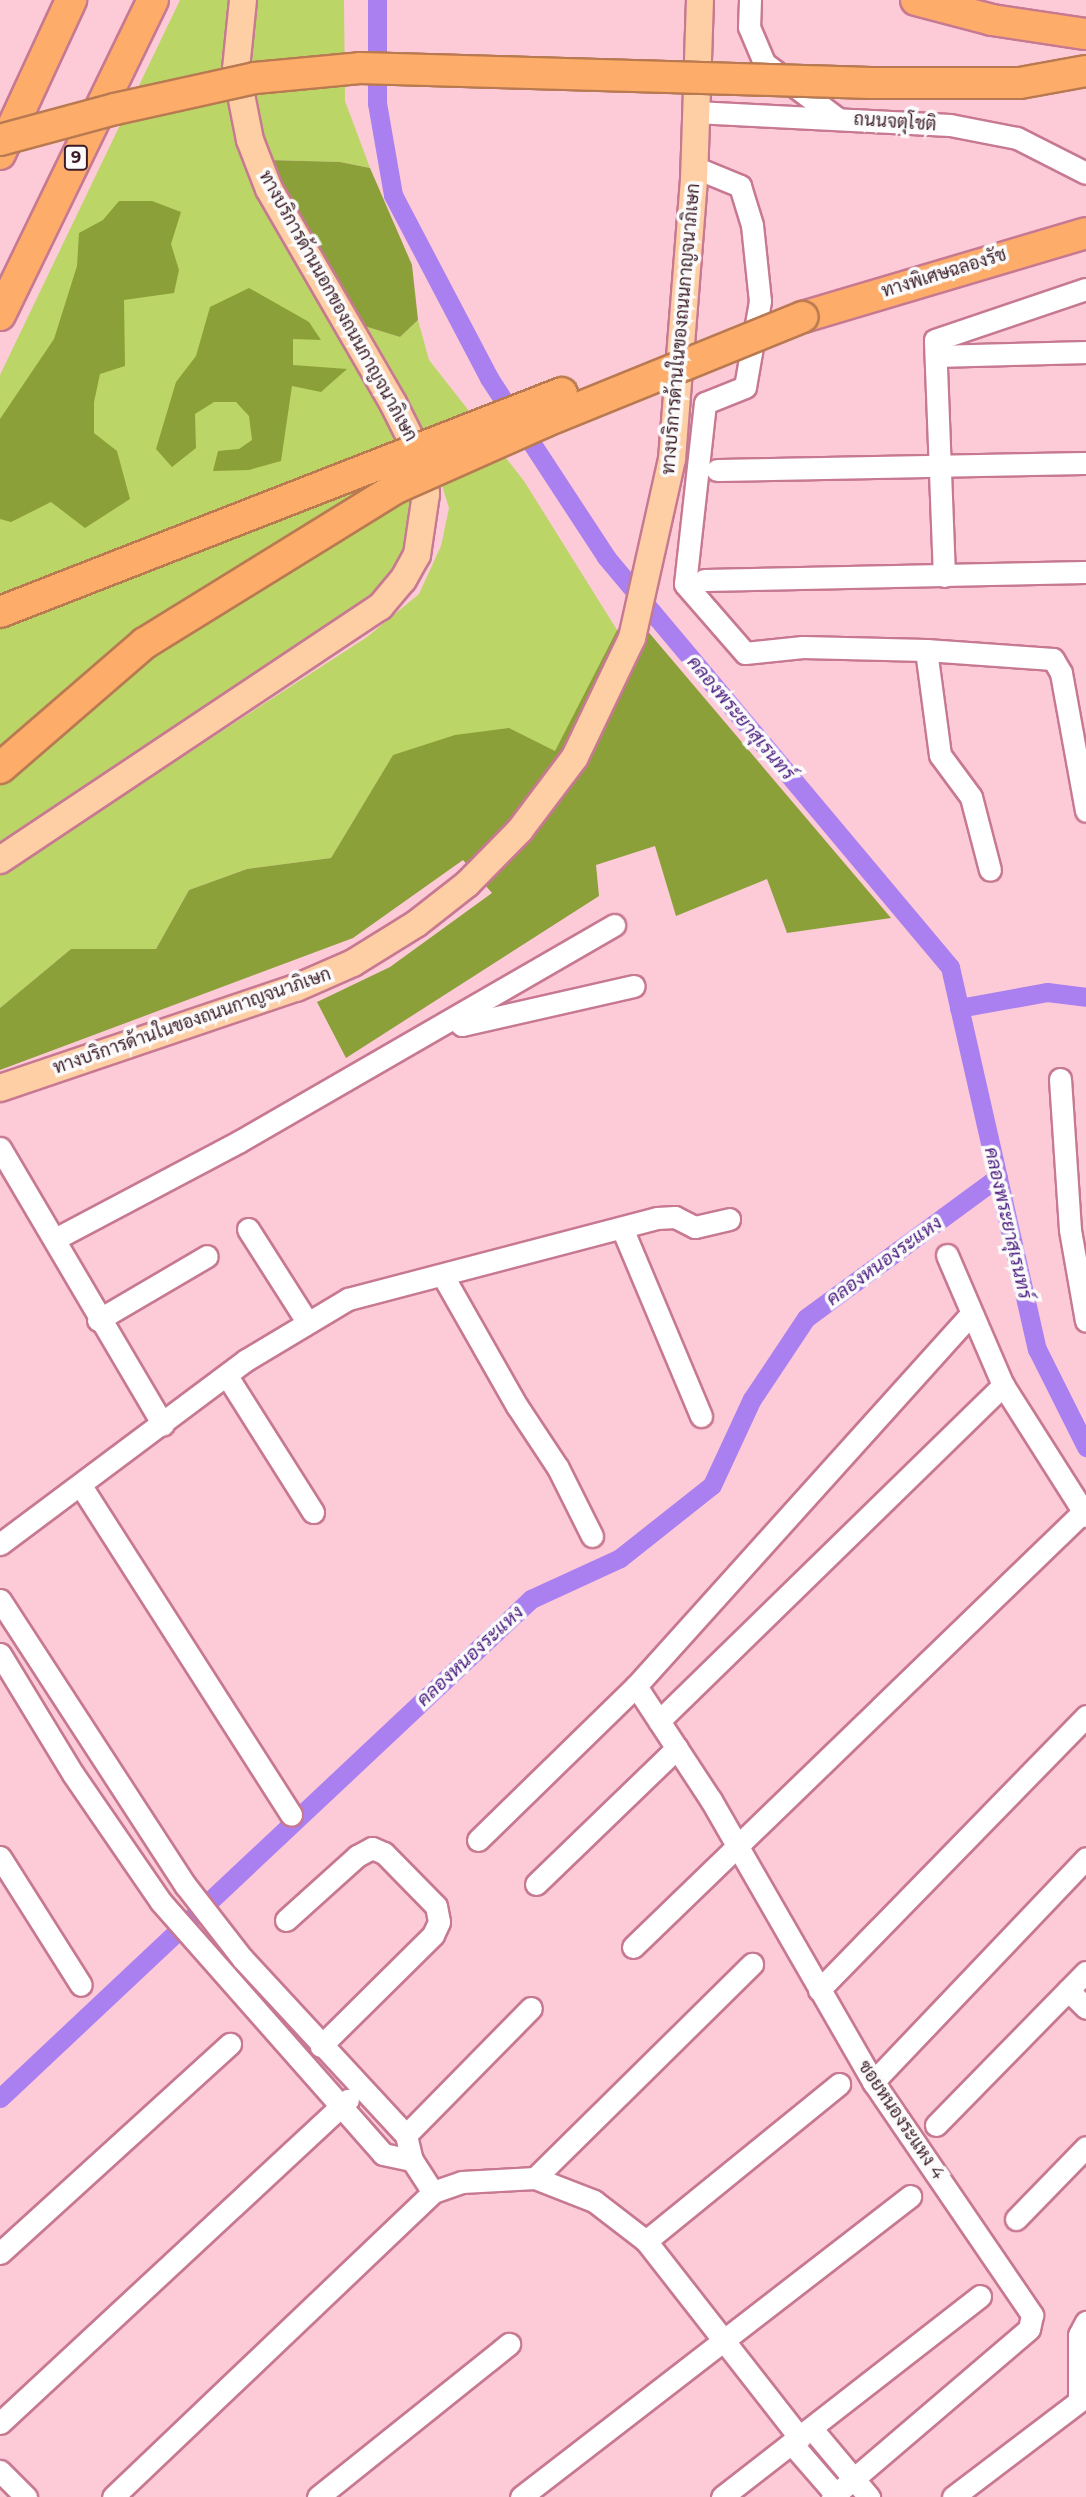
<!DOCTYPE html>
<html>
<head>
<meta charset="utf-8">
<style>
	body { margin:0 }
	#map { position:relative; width:1086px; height:2497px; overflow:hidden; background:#fdcad8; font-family:Montserrat,Sarabun,sans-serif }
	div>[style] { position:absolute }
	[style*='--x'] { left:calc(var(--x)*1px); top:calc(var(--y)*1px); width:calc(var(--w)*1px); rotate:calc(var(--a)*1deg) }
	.green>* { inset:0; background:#bcd567 }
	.forest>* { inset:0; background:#8ba038 }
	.canal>* { height:19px; margin:-9.5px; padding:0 9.5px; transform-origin:9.5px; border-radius:9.5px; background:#aa7fef }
	.roads { filter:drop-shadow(2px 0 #c77992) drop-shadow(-2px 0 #c77992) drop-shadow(0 2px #c77992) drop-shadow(0 -2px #c77992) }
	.minor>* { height:21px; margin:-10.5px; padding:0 10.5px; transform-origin:10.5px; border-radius:10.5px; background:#fff }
	.major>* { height:26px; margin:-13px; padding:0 13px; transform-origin:13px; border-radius:13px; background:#fecea5 }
	.highway>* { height:30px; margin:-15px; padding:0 15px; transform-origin:15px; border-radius:15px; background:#fdad69 }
	.bridges { filter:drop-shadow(2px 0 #b97a52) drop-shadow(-2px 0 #b97a52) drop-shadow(0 2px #b97a52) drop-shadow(0 -2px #b97a52) }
	.highway-bridge>* { height:30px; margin:-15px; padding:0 15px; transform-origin:15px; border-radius:15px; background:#fdad69 }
	span { translate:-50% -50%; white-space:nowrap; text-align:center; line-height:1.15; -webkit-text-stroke:7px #fbfbfb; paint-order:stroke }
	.shield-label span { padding:2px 5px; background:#fbfbfb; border:2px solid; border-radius:5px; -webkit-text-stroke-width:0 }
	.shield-label { font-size:16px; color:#3b1c26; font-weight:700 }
	.street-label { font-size:18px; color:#3b1c26 }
	.water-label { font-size:19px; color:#4a1c7e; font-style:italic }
</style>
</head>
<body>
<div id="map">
	<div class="green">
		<div style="clip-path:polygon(180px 0,234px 0,230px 95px,236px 140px,252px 180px,399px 438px,413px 472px,415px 538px,385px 586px,357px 610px,0 844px,0 375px)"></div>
		<div style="clip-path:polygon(257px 0,344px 0,345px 101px,370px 168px,340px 162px,268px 160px,253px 118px,249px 59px)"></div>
		<div style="clip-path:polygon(418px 320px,429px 360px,524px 481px,617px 630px,555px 752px,393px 755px,331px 858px,247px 869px,189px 890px,156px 949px,71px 949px,0 1008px,0 875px,367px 637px,419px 594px,441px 546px,449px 508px,427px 438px,384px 357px,361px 325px,400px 337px)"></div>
	</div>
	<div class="forest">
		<div style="clip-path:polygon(268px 160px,340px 162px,370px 168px,412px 265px,418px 320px,400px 337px,361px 325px)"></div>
		<div style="clip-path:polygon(119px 201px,152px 201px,181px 212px,171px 244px,179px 270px,174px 293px,124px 300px,125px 366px,100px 374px,94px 402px,94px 433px,117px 451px,130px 499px,85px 528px,51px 502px,11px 522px,0 519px,0 419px,54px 339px,77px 266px,79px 233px,103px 220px)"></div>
		<div style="clip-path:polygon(249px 288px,309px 322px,321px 340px,293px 339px,293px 365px,347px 369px,321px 392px,292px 386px,281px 461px,249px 470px,213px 471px,218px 451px,239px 449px,252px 440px,249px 416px,236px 402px,214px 402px,195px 414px,196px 448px,172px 467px,156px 449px,176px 382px,196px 356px,210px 307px)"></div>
		<div style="clip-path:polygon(634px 615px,891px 918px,787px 933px,767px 879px,676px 916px,655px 846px,596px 865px,599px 896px,346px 1058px,317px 1002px,390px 967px,492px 893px,463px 860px,353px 938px,0 1070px,0 1008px,71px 949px,156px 949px,189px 890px,247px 869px,331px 858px,393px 755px,455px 735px,509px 728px,555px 751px,617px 630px)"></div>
	</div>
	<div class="canal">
		<div style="--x:377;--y:0;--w:103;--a:90"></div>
		<div style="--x:377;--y:103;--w:93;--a:80.1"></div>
		<div style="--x:393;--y:195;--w:207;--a:62.3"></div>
		<div style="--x:489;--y:378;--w:214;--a:56.8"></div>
		<div style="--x:606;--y:557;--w:535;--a:50"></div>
		<div style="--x:950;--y:967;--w:392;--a:77.2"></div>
		<div style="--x:1037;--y:1349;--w:110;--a:63.4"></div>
		<div style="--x:959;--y:1008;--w:89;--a:-10.3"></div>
		<div style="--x:1047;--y:992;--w:39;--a:7"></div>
		<div style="--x:0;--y:2098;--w:729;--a:-43.22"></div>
		<div style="--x:531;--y:1599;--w:98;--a:-24.7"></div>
		<div style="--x:620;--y:1558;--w:117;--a:-38.4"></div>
		<div style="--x:712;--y:1485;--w:95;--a:-65.1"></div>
		<div style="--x:752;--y:1399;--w:97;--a:-56.3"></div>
		<div style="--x:806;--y:1318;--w:238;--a:-36.3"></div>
	</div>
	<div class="roads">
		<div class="minor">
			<div style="--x:750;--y:0;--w:27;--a:92"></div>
			<div style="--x:749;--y:27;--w:39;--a:67"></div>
			<div style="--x:764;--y:63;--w:91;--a:37"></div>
			<div style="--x:695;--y:112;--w:255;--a:2.9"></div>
			<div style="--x:950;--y:125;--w:68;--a:11"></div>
			<div style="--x:1017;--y:138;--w:77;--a:26.9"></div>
			<div style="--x:694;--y:167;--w:50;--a:22.4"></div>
			<div style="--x:740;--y:186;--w:41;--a:72.9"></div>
			<div style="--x:752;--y:225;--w:76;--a:84"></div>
			<div style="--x:760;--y:301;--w:87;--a:99.9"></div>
			<div style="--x:745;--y:387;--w:43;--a:158.2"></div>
			<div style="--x:705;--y:403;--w:182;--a:96.3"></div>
			<div style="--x:685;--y:584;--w:91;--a:49"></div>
			<div style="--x:745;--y:653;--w:58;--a:-5.9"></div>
			<div style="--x:803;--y:647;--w:123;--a:1.4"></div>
			<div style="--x:926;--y:650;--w:127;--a:4.1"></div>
			<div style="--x:1053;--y:659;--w:16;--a:60"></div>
			<div style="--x:1061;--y:673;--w:140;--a:79.7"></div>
			<div style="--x:936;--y:356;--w:150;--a:-1.5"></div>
			<div style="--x:717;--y:470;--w:369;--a:-1.1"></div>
			<div style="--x:944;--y:576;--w:236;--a:-92.2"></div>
			<div style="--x:935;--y:340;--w:159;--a:-18.7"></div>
			<div style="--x:704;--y:580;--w:382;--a:-1.2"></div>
			<div style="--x:926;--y:650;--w:106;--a:82.4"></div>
			<div style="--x:940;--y:755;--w:52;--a:53.6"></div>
			<div style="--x:971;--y:797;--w:75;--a:75.4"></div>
			<div style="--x:455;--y:1019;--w:9;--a:41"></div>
			<div style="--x:462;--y:1025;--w:176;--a:-12.8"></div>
			<div style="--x:1060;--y:1079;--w:151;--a:86.2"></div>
			<div style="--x:1070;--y:1230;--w:92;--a:80"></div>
			<div style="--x:0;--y:1148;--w:321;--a:59.5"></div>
			<div style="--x:622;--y:1228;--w:204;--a:67.2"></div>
			<div style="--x:248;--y:1229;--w:108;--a:57.5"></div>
			<div style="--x:55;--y:1239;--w:209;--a:-27.9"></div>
			<div style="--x:240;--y:1141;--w:432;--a:-30"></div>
			<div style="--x:947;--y:1255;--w:142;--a:66.7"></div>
			<div style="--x:1003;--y:1385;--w:155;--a:57.6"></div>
			<div style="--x:443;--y:1276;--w:150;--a:60.4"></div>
			<div style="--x:517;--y:1406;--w:74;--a:56.5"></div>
			<div style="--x:558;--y:1468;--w:76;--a:63.4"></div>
			<div style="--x:98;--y:1320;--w:126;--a:-30.4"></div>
			<div style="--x:227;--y:1376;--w:161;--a:57.7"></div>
			<div style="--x:81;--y:1486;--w:390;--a:57.4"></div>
			<div style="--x:0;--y:1544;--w:307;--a:-36.8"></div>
			<div style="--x:246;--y:1360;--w:119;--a:-30.9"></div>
			<div style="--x:348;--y:1299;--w:319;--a:-14.7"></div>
			<div style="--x:657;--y:1218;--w:18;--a:-3"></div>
			<div style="--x:675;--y:1217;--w:22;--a:27"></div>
			<div style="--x:695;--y:1227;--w:35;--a:-13"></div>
			<div style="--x:0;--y:1600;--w:341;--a:57"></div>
			<div style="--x:186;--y:1886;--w:91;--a:52.1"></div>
			<div style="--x:242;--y:1958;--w:241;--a:47.2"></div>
			<div style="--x:406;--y:2135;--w:26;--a:77"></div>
			<div style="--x:412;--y:2160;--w:38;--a:57"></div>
			<div style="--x:433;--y:2192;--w:31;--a:-19"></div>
			<div style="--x:462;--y:2182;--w:73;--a:-3.1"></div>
			<div style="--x:535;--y:2178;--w:63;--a:21.3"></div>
			<div style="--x:594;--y:2201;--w:66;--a:37.6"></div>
			<div style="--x:646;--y:2241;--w:250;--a:52"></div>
			<div style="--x:0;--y:1654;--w:140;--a:58.7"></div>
			<div style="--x:73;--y:1774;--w:155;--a:55.5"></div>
			<div style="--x:161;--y:1902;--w:336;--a:48.6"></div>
			<div style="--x:383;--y:2154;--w:30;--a:12"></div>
			<div style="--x:636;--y:1686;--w:136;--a:56.7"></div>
			<div style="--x:711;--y:1800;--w:327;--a:60.1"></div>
			<div style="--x:874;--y:2083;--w:281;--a:55.7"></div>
			<div style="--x:1032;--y:2315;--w:14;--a:102"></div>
			<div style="--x:1029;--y:2329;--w:259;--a:139.5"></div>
			<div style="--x:659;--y:1721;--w:481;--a:-44.3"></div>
			<div style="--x:478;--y:1840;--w:221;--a:-44.3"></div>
			<div style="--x:636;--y:1686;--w:501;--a:-48"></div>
			<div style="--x:0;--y:1857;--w:151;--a:57.7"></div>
			<div style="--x:536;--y:1884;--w:196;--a:-44"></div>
			<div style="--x:286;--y:1920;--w:96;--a:-42"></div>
			<div style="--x:357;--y:1856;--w:17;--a:-28"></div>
			<div style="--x:372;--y:1848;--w:13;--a:23"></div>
			<div style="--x:384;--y:1853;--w:74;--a:45.5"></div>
			<div style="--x:436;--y:1906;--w:16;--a:79"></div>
			<div style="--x:439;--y:1922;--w:14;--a:115"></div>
			<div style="--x:433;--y:1935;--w:158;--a:135.3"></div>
			<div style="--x:633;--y:1947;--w:627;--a:-44.03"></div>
			<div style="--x:819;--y:1990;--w:383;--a:-45.7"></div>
			<div style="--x:1068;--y:1990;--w:25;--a:45"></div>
			<div style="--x:873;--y:2082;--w:309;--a:-46.4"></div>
			<div style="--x:936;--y:2125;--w:214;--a:-45.6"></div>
			<div style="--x:406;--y:2135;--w:178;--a:-45.5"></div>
			<div style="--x:535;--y:2178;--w:305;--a:-44.6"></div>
			<div style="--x:1016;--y:2219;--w:100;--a:-45.8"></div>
			<div style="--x:646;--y:2241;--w:249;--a:-39.1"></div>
			<div style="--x:0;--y:2253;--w:311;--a:-42.3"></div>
			<div style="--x:1079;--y:2401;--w:66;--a:-90"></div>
			<div style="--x:1079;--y:2335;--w:15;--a:-62"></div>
			<div style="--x:0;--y:2423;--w:475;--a:-42.9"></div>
			<div style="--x:812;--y:2429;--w:89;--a:50"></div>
			<div style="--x:792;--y:2444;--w:70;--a:49"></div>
			<div style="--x:0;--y:2471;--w:37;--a:45"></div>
			<div style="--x:113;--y:2497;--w:442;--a:-43.6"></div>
			<div style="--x:318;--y:2497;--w:245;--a:-38.7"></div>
			<div style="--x:521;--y:2497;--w:492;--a:-37.7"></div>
			<div style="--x:722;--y:2497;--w:327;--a:-37.9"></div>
			<div style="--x:953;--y:2497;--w:167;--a:-37.2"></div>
		</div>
		<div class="major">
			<div style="--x:0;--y:860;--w:457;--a:-33.7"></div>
			<div style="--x:380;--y:607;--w:35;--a:-50"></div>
			<div style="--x:403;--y:580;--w:29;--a:-61"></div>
			<div style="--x:417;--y:555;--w:62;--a:-81.6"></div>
			<div style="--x:426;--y:494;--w:33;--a:-97"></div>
			<div style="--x:422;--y:461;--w:65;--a:-116.6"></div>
			<div style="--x:393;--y:403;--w:247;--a:-120.1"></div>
			<div style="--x:269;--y:189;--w:53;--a:-111.2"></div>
			<div style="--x:250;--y:140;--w:72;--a:-101.2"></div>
			<div style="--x:236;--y:69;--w:69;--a:-84.2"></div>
			<div style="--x:0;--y:1088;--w:312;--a:-18.7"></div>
			<div style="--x:296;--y:988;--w:62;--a:-23.7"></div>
			<div style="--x:353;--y:963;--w:74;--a:-31.8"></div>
			<div style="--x:416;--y:924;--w:65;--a:-38.1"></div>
			<div style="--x:467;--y:884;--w:76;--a:-45.5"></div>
			<div style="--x:520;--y:830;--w:91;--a:-53"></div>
			<div style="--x:575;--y:757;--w:132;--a:-64.4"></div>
			<div style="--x:632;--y:638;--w:183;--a:-77.4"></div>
			<div style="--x:672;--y:459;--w:280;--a:-85.5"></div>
			<div style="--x:694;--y:180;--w:180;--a:-88.1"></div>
		</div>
		<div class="highway">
			<div style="--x:916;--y:0;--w:79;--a:14.7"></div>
			<div style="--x:992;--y:20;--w:95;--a:8.5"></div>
			<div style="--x:0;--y:154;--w:170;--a:-65.2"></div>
			<div style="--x:0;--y:315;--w:350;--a:-64.1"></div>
			<div style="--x:803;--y:317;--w:295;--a:-16.5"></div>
		</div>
	</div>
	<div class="bridges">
		<div class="highway-bridge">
			<div style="--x:0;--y:140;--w:119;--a:-15.1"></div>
			<div style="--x:115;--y:109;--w:143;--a:-12.5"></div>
			<div style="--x:255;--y:78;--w:105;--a:-5.4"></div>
			<div style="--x:360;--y:68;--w:511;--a:1.68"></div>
			<div style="--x:871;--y:83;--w:149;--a:0"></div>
			<div style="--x:1020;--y:83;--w:67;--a:-10.3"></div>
			<div style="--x:0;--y:612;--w:603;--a:-21.29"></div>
			<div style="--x:0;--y:768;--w:191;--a:-40.8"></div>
			<div style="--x:145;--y:643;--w:295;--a:-31.7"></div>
			<div style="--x:396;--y:488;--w:162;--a:-24"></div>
			<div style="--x:544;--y:422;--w:279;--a:-22.1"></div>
		</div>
	</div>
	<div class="shield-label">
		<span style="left:76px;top:158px">9</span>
	</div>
	<div class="street-label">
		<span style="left:895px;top:122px;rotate:4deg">ถนนจตุโชติ</span>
		<span style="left:944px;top:273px;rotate:-17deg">ทางพิเศษฉลองรัช</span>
		<span style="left:338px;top:306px;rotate:61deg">ทางบริการด้านนอกของถนนกาญจนาภิเษก</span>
		<span style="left:681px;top:329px;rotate:-85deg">ทางบริการด้านในของถนนกาญจนาภิเษก</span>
		<span style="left:192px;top:1021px;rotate:-19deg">ทางบริการด้านในของถนนกาญจนาภิเษก</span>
		<span style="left:901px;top:2120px;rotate:56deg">ซอยหนองระแหง 4</span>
	</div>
	<div class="water-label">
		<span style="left:741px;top:718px;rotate:50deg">คลองพระยาสุเรนทร์</span>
		<span style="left:1008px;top:1223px;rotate:77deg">คลองพระยาสุเรนทร์</span>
		<span style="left:884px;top:1261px;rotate:-36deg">คลองหนองระแหง</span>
		<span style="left:470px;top:1656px;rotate:-43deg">คลองหนองระแหง</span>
	</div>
</div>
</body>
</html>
